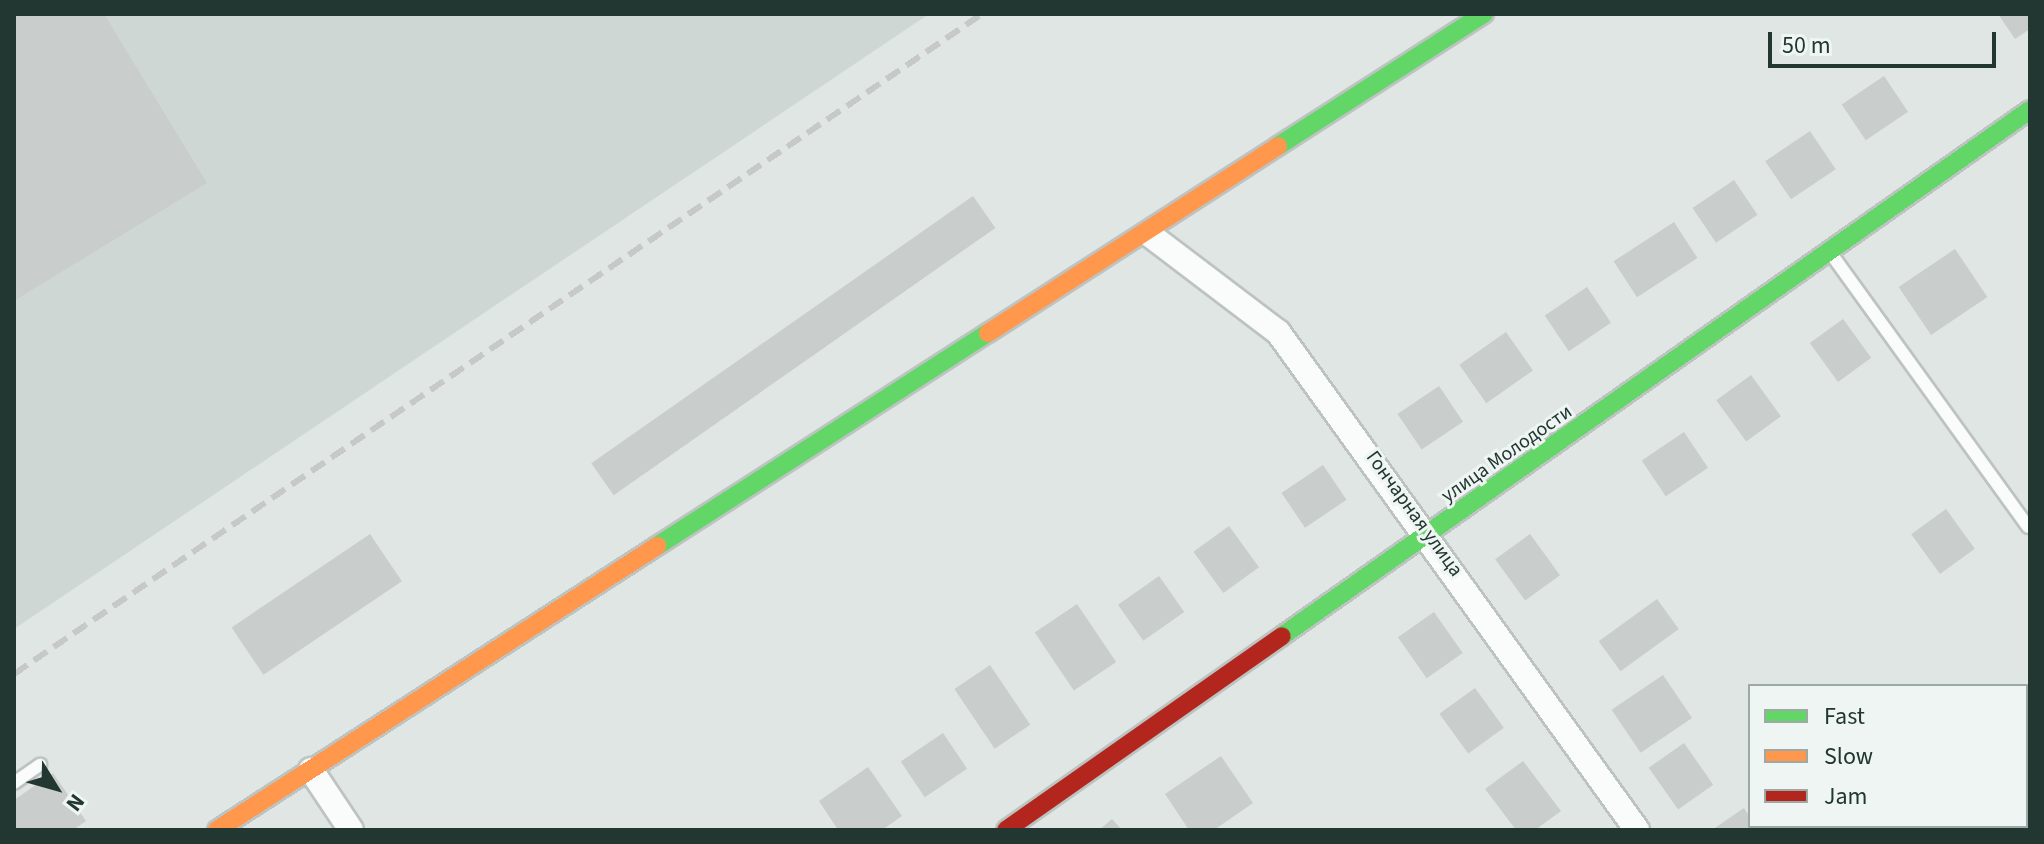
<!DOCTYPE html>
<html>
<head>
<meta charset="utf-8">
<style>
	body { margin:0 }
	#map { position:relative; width:2044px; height:844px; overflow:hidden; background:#e0e6e4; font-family:"Source Sans 3",sans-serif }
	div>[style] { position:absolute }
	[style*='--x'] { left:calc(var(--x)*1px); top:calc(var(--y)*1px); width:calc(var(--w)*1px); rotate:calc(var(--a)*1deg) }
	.built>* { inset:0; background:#cfd7d4 }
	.building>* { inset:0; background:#c9cecd; transform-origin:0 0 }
	.roads { filter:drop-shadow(2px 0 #bdc3c1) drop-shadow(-2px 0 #bdc3c1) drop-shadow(0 2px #bdc3c1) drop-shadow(0 -2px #bdc3c1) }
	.lane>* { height:12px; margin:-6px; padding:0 6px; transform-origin:6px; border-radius:6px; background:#fafbfb }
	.street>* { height:24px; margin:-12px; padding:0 12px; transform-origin:12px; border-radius:12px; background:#fafbfb }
	.fast>* { height:18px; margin:-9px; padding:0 9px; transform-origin:9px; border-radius:9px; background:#63d668 }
	.slow>* { height:18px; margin:-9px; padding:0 9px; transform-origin:9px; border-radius:9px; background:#ff974d }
	.jam>* { height:18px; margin:-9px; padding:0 9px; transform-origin:9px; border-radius:9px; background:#b3261e }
	.rail>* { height:6px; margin-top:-3px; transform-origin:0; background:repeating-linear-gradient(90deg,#c6c9c8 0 16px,transparent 0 24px) }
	span { translate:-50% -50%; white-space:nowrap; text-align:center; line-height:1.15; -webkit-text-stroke:6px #eef5f2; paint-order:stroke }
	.street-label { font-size:20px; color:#223632 }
	.frame { position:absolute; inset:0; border:16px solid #223632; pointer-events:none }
	.legend { position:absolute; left:1748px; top:684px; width:280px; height:144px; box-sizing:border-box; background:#eef5f2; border:2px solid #9ca9a5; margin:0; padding:10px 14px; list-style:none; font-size:24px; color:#223632 }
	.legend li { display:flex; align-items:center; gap:16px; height:40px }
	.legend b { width:40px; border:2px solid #9ca9a5 }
	.north { position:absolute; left:16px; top:748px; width:80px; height:80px; -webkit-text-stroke:6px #eef5f2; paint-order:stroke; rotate:127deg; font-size:22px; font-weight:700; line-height:32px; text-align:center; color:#223632 }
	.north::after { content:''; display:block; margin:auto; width:28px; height:36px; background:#223632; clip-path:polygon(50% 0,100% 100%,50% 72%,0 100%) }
	.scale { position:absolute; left:1768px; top:32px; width:228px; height:36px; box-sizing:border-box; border:4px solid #223632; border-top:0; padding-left:10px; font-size:24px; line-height:28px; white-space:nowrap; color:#223632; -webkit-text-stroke:6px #eef5f2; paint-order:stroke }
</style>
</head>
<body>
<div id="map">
	<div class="built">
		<div style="clip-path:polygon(14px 14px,929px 14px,14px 629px)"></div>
	</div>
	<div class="building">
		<div style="clip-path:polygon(14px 14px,104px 14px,207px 183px,14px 301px)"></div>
		<div style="clip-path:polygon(1998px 14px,2030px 14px,2030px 29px,2015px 39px)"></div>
		<div style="left:1884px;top:76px;width:43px;height:51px;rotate:56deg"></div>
		<div style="left:1810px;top:131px;width:46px;height:54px;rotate:56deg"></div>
		<div style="left:1734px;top:180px;width:42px;height:50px;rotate:56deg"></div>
		<div style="left:973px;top:196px;width:39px;height:466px;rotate:55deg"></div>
		<div style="left:1674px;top:222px;width:43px;height:72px;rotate:57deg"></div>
		<div style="left:1955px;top:249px;width:58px;height:68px;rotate:56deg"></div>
		<div style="left:1587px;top:287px;width:43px;height:51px;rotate:56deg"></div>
		<div style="left:1843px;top:319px;width:48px;height:41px;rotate:54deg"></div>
		<div style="left:1506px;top:332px;width:47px;height:57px;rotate:55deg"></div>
		<div style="left:1751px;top:375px;width:51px;height:43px;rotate:54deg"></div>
		<div style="left:1439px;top:386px;width:43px;height:50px;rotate:56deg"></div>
		<div style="left:1684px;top:432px;width:43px;height:51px;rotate:56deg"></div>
		<div style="left:1323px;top:465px;width:42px;height:50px;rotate:56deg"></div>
		<div style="left:1946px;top:509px;width:49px;height:43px;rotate:54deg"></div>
		<div style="left:1229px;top:526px;width:51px;height:44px;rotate:54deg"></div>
		<div style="left:370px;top:534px;width:57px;height:167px;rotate:56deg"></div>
		<div style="left:1530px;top:534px;width:51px;height:43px;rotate:54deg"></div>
		<div style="left:1159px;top:576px;width:44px;height:50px;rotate:55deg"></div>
		<div style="left:1657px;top:599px;width:37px;height:72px;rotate:54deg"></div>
		<div style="left:1077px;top:604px;width:70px;height:51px;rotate:56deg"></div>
		<div style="left:1434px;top:612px;width:50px;height:44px;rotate:55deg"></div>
		<div style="left:990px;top:665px;width:72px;height:43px;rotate:56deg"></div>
		<div style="left:1663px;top:675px;width:52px;height:62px;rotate:56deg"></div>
		<div style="left:1475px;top:688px;width:49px;height:44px;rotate:54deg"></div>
		<div style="left:943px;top:733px;width:43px;height:51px;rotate:56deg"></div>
		<div style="left:1684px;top:743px;width:51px;height:43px;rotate:55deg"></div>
		<div style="clip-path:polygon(1221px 756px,1253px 803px,1214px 830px,1189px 830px,1165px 794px)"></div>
		<div style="clip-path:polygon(1523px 761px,1561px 811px,1535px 830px,1516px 830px,1485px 789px)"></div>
		<div style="clip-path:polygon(868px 767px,902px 816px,882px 830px,838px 830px,819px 801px)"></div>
		<div style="clip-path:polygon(53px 773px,86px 821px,73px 830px,14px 830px,14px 800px)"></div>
		<div style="clip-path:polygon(1744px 808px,1758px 830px,1712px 830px)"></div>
		<div style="clip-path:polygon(1112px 819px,1122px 830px,1099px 830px)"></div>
	</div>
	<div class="roads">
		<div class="lane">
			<div style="--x:1832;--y:255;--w:335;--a:54.2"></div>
			<div style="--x:14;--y:783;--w:32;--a:-35"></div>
		</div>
		<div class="street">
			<div style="--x:1150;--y:235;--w:161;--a:37.2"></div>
			<div style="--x:1278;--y:332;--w:614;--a:54.21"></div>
			<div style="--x:311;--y:770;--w:72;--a:56.3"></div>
		</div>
		<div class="fast">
			<div style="--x:1278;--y:146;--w:245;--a:-32.7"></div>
			<div style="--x:657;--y:546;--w:394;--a:-32.8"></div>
			<div style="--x:1282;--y:636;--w:914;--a:-35.12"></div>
		</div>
		<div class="slow">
			<div style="--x:988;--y:333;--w:345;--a:-32.8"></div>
			<div style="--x:217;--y:830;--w:524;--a:-32.84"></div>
		</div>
		<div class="jam">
			<div style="--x:1006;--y:830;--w:337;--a:-35.1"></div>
		</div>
	</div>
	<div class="rail">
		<div style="--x:14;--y:674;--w:1172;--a:-34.29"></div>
	</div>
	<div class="street-label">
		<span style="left:1507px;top:454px;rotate:-35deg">улица Молодости</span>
		<span style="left:1414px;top:514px;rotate:54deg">Гончарная улица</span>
	</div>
	<div class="frame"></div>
	<ul class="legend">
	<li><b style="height:10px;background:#63d668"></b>Fast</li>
	<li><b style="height:10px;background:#ff974d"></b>Slow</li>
	<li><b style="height:10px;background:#b3261e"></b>Jam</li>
	</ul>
	<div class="north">N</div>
	<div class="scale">50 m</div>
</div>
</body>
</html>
